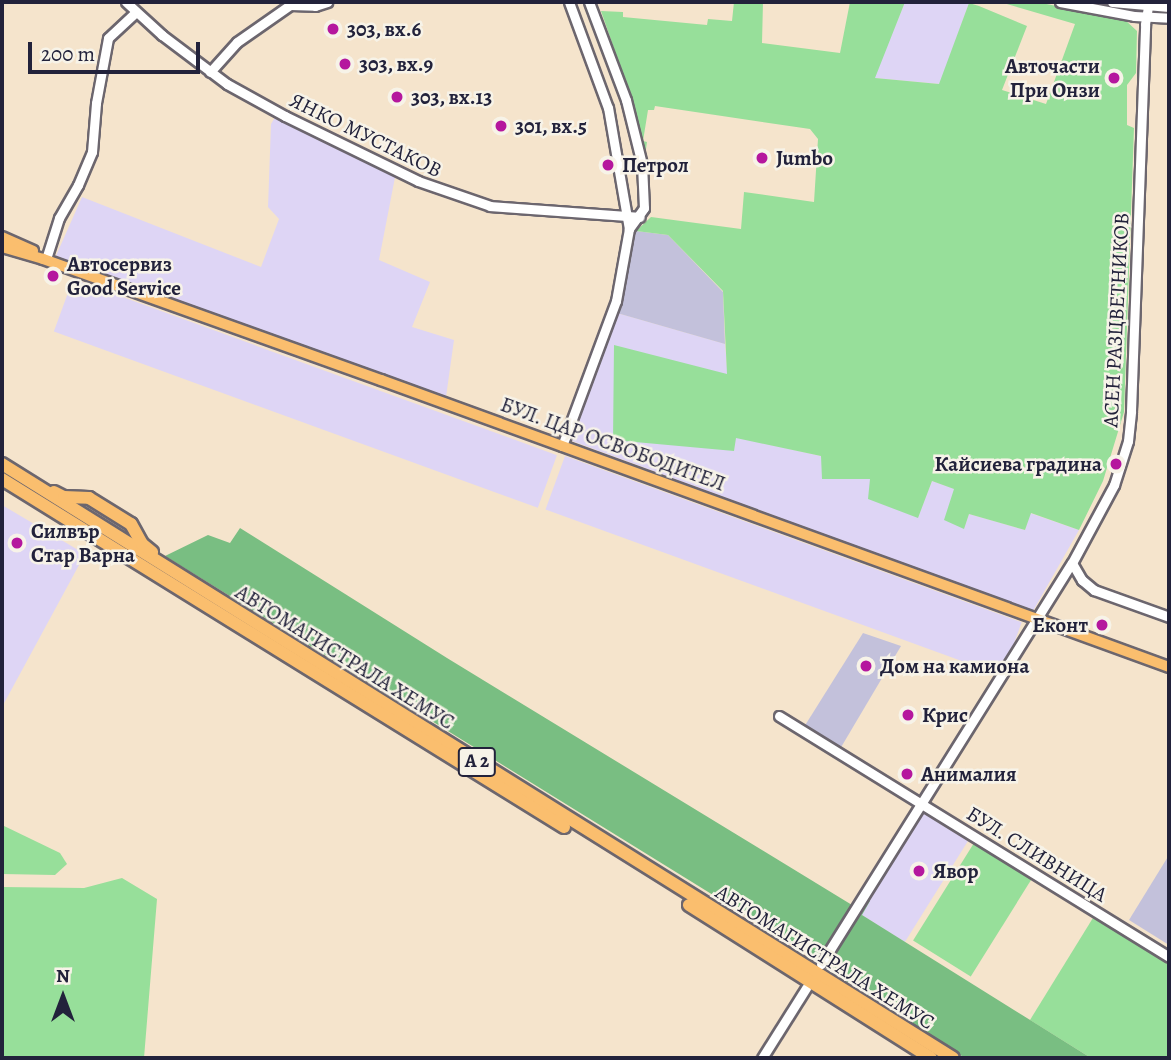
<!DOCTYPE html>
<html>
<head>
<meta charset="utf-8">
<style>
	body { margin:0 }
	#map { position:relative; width:1171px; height:1060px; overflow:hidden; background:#f5e4cc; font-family:Alegreya,serif }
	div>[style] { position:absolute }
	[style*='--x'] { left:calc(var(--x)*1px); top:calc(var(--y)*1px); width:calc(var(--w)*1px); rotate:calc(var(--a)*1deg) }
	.built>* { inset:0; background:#ded5f5; transform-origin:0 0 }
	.industrial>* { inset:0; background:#c3c1db }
	.green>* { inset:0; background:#97df9a; transform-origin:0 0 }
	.forest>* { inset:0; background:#79be82 }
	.roads { filter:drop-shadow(2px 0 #6c666e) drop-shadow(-2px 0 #6c666e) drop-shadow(0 2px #6c666e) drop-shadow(0 -2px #6c666e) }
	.minor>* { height:9px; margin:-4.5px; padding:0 4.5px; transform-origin:4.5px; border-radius:4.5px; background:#fff }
	.major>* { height:10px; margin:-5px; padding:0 5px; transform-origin:5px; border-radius:5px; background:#fabe6e }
	.highway>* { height:12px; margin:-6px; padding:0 6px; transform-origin:6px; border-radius:6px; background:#fabe6e }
	.dots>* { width:19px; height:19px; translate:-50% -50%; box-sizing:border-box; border:4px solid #f7f3e8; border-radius:50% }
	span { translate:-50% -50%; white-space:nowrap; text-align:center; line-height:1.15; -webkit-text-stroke:5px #f7f3e8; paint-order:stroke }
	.shield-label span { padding:2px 5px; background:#f7f3e8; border:2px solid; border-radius:5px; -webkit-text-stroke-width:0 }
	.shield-label { font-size:19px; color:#22223b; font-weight:700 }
	.poi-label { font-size:21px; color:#22223b; font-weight:700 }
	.left { translate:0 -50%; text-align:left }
	.right { translate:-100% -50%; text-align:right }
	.street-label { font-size:21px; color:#22223b }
	.frame { position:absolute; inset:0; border:4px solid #22223b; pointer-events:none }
	.north { position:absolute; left:28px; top:962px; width:70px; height:70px; -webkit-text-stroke:5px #f7f3e8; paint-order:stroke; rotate:0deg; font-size:19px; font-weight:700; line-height:28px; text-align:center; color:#22223b }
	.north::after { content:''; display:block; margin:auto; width:24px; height:32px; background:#22223b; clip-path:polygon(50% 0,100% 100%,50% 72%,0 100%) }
	.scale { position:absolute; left:28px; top:42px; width:172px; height:32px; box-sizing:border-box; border:4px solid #22223b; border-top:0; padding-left:9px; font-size:21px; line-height:24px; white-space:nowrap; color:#22223b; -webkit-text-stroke:5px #f7f3e8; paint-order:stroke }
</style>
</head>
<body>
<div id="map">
	<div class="built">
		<div style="clip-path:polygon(905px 2px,969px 3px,940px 84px,874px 78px)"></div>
		<div style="clip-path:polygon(280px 109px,397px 167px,379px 260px,430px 282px,412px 327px,454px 340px,446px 397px,55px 258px,82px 197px,261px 267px,279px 219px,268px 207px,271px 124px)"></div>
		<div style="left:73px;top:279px;width:515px;height:56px;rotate:20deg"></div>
		<div style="clip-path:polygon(617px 313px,725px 344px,734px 450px,735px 437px,821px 456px,870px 479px,918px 517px,932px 481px,955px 489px,964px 528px,969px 514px,1025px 530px,1030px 513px,1079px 530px,1033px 611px,572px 441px)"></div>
		<div style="left:565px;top:456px;width:486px;height:57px;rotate:20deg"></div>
		<div style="clip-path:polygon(2px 505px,85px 554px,2px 707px)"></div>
		<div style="left:923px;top:813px;width:53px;height:119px;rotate:32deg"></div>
	</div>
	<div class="industrial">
		<div style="clip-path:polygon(636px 231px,668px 235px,723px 292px,725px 344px,617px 313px,623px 298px,629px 240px)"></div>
		<div style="clip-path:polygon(863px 633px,901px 646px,840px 749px,804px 727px)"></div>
		<div style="clip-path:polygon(1169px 855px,1169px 945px,1129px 920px)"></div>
	</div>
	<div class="green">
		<div style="clip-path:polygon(734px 2px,763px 2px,762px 43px,840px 53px,850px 2px,905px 2px,875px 78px,939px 84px,969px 3px,979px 6px,1027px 26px,1002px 90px,1046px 104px,1075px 24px,1000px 2px,1036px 2px,1124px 19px,1137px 31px,1136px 73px,1127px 85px,1127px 125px,1134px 128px,1124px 412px,1103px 481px,1079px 530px,1031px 513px,1025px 530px,969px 514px,964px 529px,944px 520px,954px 489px,932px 481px,918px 518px,868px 499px,870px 479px,822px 479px,821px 456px,736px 438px,734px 451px,613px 440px,614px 345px,727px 374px,723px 291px,668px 235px,636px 231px,651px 217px,741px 229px,744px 192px,814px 202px,818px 139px,810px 129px,655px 106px,654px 110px,648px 110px,643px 141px,647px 142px,645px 156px,635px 109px,601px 11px,623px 12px,623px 17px,707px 25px,708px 19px,732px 21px)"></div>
		<div style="clip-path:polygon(2px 825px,60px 853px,67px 864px,55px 875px,2px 874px)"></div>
		<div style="left:974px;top:843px;width:68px;height:115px;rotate:32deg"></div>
		<div style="clip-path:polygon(122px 878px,157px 899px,144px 1058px,2px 1058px,2px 887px,84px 888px)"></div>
		<div style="clip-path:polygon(1096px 913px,1169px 957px,1169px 1058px,1091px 1058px,1030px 1020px)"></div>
	</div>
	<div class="forest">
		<div style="clip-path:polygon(240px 528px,447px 658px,852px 905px,818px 960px,165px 556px,208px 535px,230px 543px)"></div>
		<div style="clip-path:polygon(864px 899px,870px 901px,862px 915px,1091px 1058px,965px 1058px,823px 969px)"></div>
	</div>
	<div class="roads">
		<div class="minor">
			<div style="--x:126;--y:2;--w:49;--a:42.5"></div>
			<div style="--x:162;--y:35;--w:81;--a:37"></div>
			<div style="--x:227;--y:84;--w:66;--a:28.9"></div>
			<div style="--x:285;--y:116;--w:148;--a:26"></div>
			<div style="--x:418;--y:181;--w:76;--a:19.1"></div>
			<div style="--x:490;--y:206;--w:150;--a:4.2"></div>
			<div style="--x:589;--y:2;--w:105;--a:69.3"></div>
			<div style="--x:626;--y:100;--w:66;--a:76"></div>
			<div style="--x:642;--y:164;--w:44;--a:87.4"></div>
			<div style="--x:644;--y:208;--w:26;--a:126"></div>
			<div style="--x:1060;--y:2;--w:75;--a:10.7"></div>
			<div style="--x:1134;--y:16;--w:35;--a:3"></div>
			<div style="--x:1112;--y:2;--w:57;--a:5"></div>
			<div style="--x:210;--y:72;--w:40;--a:-48"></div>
			<div style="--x:237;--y:42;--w:65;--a:-34.9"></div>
			<div style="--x:290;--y:5;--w:25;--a:2"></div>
			<div style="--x:315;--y:6;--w:13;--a:-18"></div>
			<div style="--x:46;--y:259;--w:43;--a:-72.4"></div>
			<div style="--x:59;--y:218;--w:38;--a:-60"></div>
			<div style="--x:78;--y:185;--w:36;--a:-67"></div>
			<div style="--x:92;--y:152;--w:49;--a:-85.3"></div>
			<div style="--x:96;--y:103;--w:66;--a:-79.5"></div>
			<div style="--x:108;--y:38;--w:38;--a:-43"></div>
			<div style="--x:562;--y:446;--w:155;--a:-69.6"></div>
			<div style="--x:616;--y:301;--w:73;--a:-79.8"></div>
			<div style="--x:629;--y:229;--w:123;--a:-99.8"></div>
			<div style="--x:608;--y:108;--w:113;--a:-110.2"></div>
			<div style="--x:1072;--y:563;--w:20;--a:60"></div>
			<div style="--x:1082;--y:580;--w:16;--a:40"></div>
			<div style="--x:1094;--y:590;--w:80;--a:19.8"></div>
			<div style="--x:779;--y:716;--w:458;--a:31.7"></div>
			<div style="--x:821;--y:964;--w:473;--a:-58"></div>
			<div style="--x:1072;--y:563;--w:89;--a:-61.7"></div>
			<div style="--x:1114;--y:485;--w:46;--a:-72.3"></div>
			<div style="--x:1128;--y:441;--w:30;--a:-84"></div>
			<div style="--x:1131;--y:411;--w:387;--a:-87.9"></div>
			<div style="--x:1145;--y:24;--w:22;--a:-80"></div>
			<div style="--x:762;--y:1058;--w:83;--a:-57.8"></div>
		</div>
		<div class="major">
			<div style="--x:2;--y:237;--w:34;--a:24"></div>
			<div style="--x:2;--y:247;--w:43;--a:16.3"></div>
			<div style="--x:43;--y:259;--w:359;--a:19.7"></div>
			<div style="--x:381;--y:380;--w:839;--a:20.01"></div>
		</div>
		<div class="highway">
			<div style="--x:2;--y:464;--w:1121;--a:31.99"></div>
			<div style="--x:2;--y:479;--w:661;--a:31.77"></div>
			<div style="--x:54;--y:492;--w:11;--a:27"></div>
			<div style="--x:64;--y:497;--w:25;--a:2"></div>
			<div style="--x:89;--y:498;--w:49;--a:31.8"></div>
			<div style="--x:131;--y:524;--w:23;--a:61"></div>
			<div style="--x:142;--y:544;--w:13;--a:39"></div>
			<div style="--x:689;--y:905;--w:286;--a:32.3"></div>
		</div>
	</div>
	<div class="dots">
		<div style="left:333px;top:29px;background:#b5179e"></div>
		<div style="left:345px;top:64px;background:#b5179e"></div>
		<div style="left:1114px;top:78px;background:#b5179e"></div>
		<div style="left:397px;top:97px;background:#b5179e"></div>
		<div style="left:501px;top:126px;background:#b5179e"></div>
		<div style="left:762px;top:158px;background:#b5179e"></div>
		<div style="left:608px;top:165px;background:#b5179e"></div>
		<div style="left:53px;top:276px;background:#b5179e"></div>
		<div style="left:1116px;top:464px;background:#b5179e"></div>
		<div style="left:17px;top:543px;background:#b5179e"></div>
		<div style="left:1102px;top:625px;background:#b5179e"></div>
		<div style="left:866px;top:666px;background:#b5179e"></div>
		<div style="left:908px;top:715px;background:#b5179e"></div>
		<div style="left:907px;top:774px;background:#b5179e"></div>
		<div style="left:919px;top:871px;background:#b5179e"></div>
	</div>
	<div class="shield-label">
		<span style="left:477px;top:762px">A 2</span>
	</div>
	<div class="poi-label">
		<span class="left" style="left:347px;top:29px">303, вх.6</span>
		<span class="left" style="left:359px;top:64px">303, вх.9</span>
		<span class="right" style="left:1100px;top:78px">Авточасти<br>При Онзи</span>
		<span class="left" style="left:411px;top:97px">303, вх.13</span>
		<span class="left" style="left:515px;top:126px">301, вх.5</span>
		<span class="left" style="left:776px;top:158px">Jumbo</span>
		<span class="left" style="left:622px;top:165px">Петрол</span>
		<span class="left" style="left:67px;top:276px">Автосервиз<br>Good Service</span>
		<span class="right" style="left:1102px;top:464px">Кайсиева градина</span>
		<span class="left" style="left:31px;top:543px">Силвър<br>Стар Варна</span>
		<span class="right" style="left:1088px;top:625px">Еконт</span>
		<span class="left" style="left:880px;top:666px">Дом на камиона</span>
		<span class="left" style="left:922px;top:715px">Крис</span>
		<span class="left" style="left:921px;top:774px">Анималия</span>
		<span class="left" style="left:933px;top:871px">Явор</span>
	</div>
	<div class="street-label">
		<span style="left:366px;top:135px;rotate:26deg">ЯНКО МУСТАКОВ</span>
		<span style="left:1116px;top:320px;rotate:-87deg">АСЕН РАЗЦВЕТНИКОВ</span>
		<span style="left:613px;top:444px;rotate:20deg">БУЛ. ЦАР ОСВОБОДИТЕЛ</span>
		<span style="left:345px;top:657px;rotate:32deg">АВТОМАГИСТРАЛА ХЕМУС</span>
		<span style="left:1037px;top:854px;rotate:32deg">БУЛ. СЛИВНИЦА</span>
		<span style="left:825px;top:957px;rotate:32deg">АВТОМАГИСТРАЛА ХЕМУС</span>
	</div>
	<div class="frame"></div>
	<div class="north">N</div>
	<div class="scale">200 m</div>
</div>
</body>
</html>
